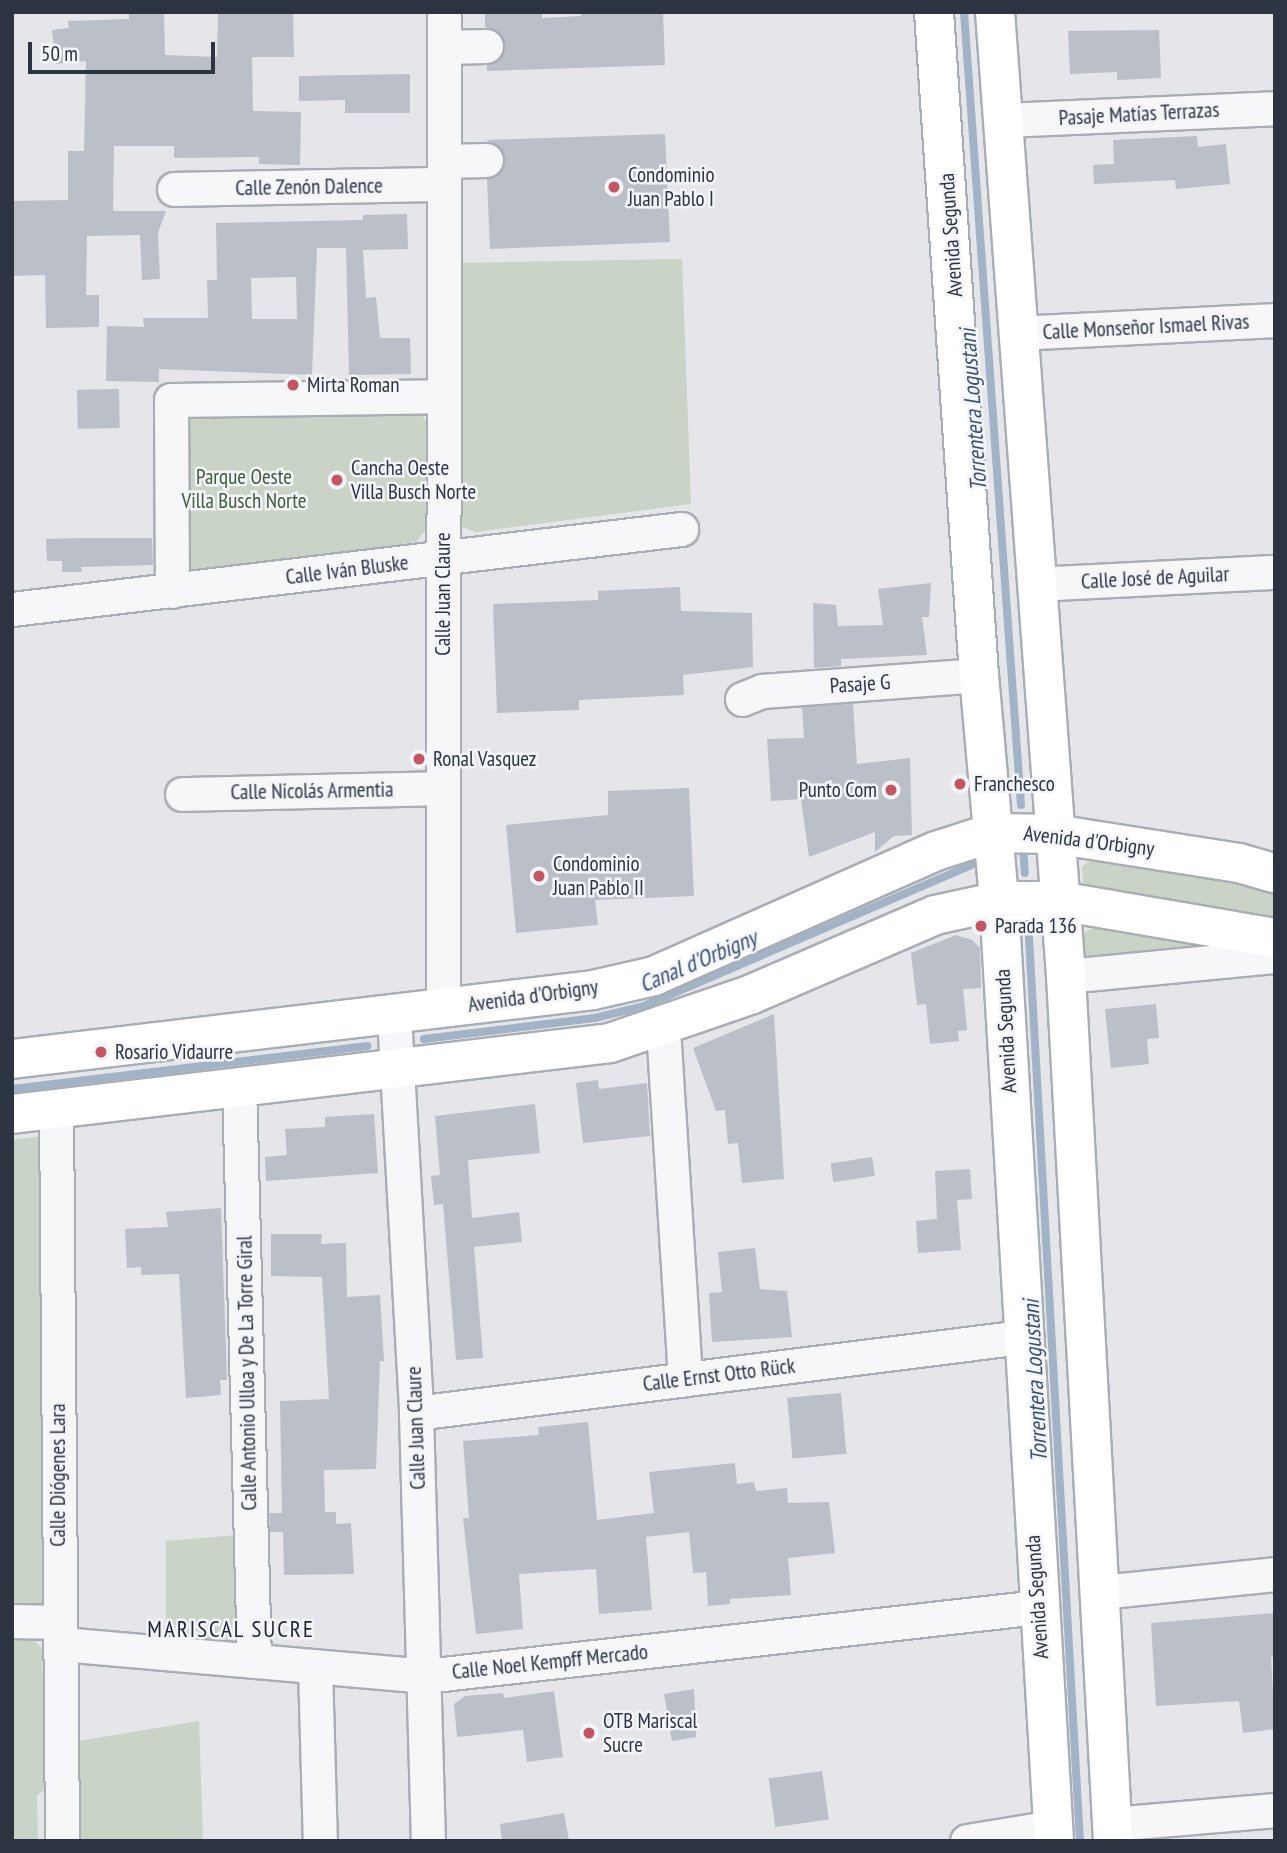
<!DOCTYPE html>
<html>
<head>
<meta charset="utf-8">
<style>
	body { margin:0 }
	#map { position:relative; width:1287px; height:1853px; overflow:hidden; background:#e4e6ea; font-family:"PT Sans Narrow",sans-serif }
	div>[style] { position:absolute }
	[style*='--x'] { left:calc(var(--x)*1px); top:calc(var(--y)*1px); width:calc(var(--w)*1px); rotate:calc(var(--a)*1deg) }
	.green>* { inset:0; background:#c9d3c6 }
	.stream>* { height:8px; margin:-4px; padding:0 4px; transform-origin:4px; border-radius:4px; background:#a3b3c7 }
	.building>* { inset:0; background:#bbbfc7; transform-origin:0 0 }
	.roads { filter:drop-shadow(2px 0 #a9adb4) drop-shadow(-2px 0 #a9adb4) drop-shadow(0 2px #a9adb4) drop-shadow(0 -2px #a9adb4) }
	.minor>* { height:33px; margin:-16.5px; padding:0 16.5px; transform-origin:16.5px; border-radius:16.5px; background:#f6f7f9 }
	.major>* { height:38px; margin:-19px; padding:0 19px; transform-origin:19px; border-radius:19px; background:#fff }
	.dots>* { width:19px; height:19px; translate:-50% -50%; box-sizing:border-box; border:4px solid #f3f5f8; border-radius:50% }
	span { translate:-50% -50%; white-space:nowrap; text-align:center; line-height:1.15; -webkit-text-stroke:5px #f3f5f8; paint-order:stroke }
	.street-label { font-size:21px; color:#2d3441 }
	.poi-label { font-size:21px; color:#2d3441 }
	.left { translate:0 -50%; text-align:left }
	.right { translate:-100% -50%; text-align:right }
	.park-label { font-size:21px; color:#405c3c }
	.water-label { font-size:23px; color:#3b5172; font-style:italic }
	.neighbourhood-label { font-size:23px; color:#1f2532; letter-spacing:2px }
	.frame { position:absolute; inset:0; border:14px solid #2d3441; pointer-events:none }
	.scale { position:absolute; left:28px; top:42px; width:187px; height:32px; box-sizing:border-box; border:4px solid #2d3441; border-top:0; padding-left:9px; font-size:21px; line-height:24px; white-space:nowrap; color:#2d3441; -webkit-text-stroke:5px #f3f5f8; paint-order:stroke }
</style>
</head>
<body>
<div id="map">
	<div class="green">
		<div style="clip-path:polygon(682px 259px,691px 504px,476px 532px,462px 527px,456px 518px,454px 263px)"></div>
		<div style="clip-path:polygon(421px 412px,429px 428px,430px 525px,416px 542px,161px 579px,159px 414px)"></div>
		<div style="clip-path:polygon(1111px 857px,1275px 887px,1275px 921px,1093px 889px,1083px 882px,1082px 867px,1090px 860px)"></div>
		<div style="clip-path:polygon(1103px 924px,1216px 944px,1206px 951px,1082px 964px,1080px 934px)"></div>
		<div style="clip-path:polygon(41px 1136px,46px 1610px,12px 1609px,12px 1140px)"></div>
		<div style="clip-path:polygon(237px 1535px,239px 1650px,166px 1641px,166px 1541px)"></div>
		<div style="clip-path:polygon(12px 1638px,32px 1638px,42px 1649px,46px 1778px,44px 1790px,37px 1795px,38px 1841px,12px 1841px)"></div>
		<div style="clip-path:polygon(199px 1721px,203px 1841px,81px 1841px,79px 1741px)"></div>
	</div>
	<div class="stream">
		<div style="--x:964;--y:12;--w:795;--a:85.89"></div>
		<div style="--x:1023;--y:847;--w:26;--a:86"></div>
		<div style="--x:1028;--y:920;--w:922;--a:86.77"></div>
		<div style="--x:424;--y:1039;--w:172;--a:-7"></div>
		<div style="--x:595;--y:1018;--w:50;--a:-13.8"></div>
		<div style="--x:644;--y:1006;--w:357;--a:-23.3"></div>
		<div style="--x:12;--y:1089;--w:358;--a:-6.9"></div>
	</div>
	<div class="building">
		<div style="clip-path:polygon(129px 12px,164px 12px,165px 55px,217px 57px,218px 12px,293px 12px,294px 57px,252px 57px,253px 111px,301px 112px,300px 165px,259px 164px,259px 157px,174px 158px,174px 146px,114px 146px,113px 211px,166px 211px,158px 233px,160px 279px,142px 280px,140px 235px,87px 236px,86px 295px,99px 295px,99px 327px,46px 328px,45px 275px,12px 276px,12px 201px,68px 200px,68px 151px,84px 151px,86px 61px,56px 64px,52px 30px,69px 28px,68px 21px,129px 19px)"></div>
		<div style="clip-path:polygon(485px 12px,542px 12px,542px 18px,581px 16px,581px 12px,663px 14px,665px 65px,487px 71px,487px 65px,502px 56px,505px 45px,496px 30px,485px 27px)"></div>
		<div style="clip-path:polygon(1159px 30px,1161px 78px,1117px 80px,1117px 72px,1070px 74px,1068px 31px)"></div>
		<div style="clip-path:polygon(410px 74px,410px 113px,345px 113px,345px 100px,299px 101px,299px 76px)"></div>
		<div style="clip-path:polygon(665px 134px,670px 242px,490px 249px,487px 179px,502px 170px,505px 159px,496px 144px,485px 140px)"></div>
		<div style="clip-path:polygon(1197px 136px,1198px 147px,1226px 144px,1230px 184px,1176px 189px,1175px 180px,1094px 184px,1093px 165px,1114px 164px,1113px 140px)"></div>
		<div style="clip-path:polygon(evenodd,407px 214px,408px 249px,363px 250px,366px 298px,376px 297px,380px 338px,410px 338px,411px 374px,349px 375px,346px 248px,317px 248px,312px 375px,159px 369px,159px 382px,106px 381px,107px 326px,144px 327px,143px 318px,208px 318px,207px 280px,217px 280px,216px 223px,363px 220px,363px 215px,407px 214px,296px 277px,297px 319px,252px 319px,251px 278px,296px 277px)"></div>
		<div style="left:119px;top:389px;width:39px;height:42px;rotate:89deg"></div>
		<div style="clip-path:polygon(81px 538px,152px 538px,153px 565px,81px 567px,82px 572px,62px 572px,62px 561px,47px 561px,46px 539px)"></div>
		<div style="clip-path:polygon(931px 583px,929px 617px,922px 617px,927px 655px,841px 659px,841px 666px,814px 668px,813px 603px,836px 605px,838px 626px,883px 625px,878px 589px)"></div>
		<div style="clip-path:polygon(680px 587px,681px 611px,752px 613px,753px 667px,683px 675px,684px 695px,579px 700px,579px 710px,497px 713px,493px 604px,598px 600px,598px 591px)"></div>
		<div style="clip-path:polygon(853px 704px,857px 764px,910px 758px,912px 835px,894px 836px,875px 852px,875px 832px,809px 857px,801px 799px,771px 801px,767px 739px,804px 738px,802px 707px)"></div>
		<div style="clip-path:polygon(689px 788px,694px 896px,595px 900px,598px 925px,516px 933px,506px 825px,608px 815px,608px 791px)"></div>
		<div style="clip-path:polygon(956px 935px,972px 940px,980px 948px,981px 988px,963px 989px,967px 1030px,958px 1031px,959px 1041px,930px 1044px,926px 1004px,917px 1005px,911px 953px)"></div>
		<div style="clip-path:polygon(1156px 1004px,1159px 1038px,1147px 1039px,1149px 1064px,1111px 1068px,1105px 1009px)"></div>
		<div style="clip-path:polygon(774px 1014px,784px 1179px,742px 1183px,738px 1143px,728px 1144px,725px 1110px,716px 1111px,693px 1048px)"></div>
		<div style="clip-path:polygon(598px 1080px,599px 1089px,647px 1083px,650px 1136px,583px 1143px,576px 1083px)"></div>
		<div style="clip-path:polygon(535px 1104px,540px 1153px,468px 1160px,472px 1218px,519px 1212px,522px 1242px,474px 1247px,483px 1358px,456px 1360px,443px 1204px,434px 1205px,431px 1176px,440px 1175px,435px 1116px)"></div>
		<div style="clip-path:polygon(374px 1114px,378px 1173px,266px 1181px,265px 1157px,287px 1155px,285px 1129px,325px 1127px,325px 1117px)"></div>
		<div style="left:872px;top:1157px;width:19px;height:42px;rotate:81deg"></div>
		<div style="clip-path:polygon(970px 1169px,972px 1199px,957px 1200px,961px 1250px,918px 1253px,916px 1221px,937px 1219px,935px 1171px)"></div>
		<div style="clip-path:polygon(221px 1208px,227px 1380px,220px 1380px,221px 1395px,186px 1398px,179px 1274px,141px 1275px,141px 1267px,127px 1268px,125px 1229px,168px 1227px,166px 1212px)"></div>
		<div style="clip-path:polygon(271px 1234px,322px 1234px,321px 1244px,346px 1243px,347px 1297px,380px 1295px,384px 1361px,380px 1361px,376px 1469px,324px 1470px,325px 1512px,336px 1512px,336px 1524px,351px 1523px,354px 1574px,284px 1575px,283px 1532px,270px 1532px,269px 1513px,282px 1513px,280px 1401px,329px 1399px,322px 1277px,271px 1276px)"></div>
		<div style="clip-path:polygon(755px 1248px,760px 1289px,787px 1291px,792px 1337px,712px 1342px,709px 1293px,722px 1292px,718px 1252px)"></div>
		<div style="left:841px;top:1393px;width:61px;height:54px;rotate:85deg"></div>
		<div style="clip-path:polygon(588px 1422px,597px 1520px,654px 1513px,649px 1472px,735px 1463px,737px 1484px,754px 1482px,756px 1491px,787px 1488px,788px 1503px,829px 1502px,835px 1553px,788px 1558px,791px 1595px,730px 1599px,730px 1604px,708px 1606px,706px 1572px,693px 1573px,689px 1532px,646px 1537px,652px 1610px,599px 1614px,596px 1569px,519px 1574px,523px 1629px,476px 1634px,463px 1518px,469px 1518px,463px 1441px,539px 1435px,538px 1427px)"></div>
		<div style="clip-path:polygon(1275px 1613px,1275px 1656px,1271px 1657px,1275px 1729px,1243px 1733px,1239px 1701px,1156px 1706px,1151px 1623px)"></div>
		<div style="clip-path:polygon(694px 1689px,696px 1737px,672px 1741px,664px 1694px)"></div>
		<div style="clip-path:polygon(554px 1691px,563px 1757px,527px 1762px,523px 1730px,457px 1737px,454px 1704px,465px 1696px,503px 1693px,504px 1698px)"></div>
		<div style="left:822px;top:1771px;width:49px;height:54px;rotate:82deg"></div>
		<div style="clip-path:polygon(564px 1813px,569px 1841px,502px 1841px,500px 1824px)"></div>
	</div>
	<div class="roads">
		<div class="minor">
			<div style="--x:444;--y:47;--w:42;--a:-1.4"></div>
			<div style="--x:1003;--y:120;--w:272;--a:-2.5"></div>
			<div style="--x:444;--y:161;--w:42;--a:-1.4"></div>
			<div style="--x:174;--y:189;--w:270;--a:-1.1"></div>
			<div style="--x:1018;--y:333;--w:257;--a:-2.9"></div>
			<div style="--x:1036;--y:584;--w:239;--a:-2.9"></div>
			<div style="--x:172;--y:591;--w:191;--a:-90.3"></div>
			<div style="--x:171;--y:400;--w:272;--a:-0.8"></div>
			<div style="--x:12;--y:609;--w:674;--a:-6.82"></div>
			<div style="--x:742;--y:699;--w:22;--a:-22"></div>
			<div style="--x:762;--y:691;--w:218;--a:-4.2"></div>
			<div style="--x:182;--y:794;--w:259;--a:-1.3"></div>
			<div style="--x:1066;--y:976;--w:210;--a:-5.5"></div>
			<div style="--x:443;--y:1008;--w:996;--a:-89.94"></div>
			<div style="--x:394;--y:1015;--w:399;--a:86.8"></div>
			<div style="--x:416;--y:1413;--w:428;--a:88.4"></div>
			<div style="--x:663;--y:1028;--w:352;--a:86.4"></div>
			<div style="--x:239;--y:1085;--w:576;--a:88.51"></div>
			<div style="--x:56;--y:1108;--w:733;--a:89.53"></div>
			<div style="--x:416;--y:1413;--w:611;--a:-7.15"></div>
			<div style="--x:1101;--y:1592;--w:175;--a:-5.9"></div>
			<div style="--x:12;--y:1621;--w:47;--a:1.2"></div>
			<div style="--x:61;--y:1644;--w:365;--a:5"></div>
			<div style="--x:425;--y:1676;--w:617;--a:-6.42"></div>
			<div style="--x:315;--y:1667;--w:174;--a:88.4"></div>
			<div style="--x:1112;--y:1824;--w:164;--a:-4.9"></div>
			<div style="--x:967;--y:1841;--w:87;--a:-9.2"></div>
		</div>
		<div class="major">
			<div style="--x:934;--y:12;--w:665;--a:86.12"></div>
			<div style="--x:979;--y:675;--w:227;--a:84.9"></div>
			<div style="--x:999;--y:901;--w:942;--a:86.65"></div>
			<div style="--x:995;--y:12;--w:967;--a:85.79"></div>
			<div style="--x:1066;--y:976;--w:866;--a:86.89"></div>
			<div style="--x:12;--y:1059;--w:585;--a:-6.77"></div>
			<div style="--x:593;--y:990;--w:63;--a:-12.9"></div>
			<div style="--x:654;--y:976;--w:308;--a:-23.9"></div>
			<div style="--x:936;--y:851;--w:59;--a:-17.8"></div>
			<div style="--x:992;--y:833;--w:62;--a:0.9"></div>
			<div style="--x:1054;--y:834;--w:187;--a:8.9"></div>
			<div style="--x:1239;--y:863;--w:37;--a:16"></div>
			<div style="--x:12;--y:1114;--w:602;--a:-6.77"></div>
			<div style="--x:610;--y:1043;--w:150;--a:-19"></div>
			<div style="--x:752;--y:994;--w:199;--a:-23.3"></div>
			<div style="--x:935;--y:915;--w:66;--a:-12.3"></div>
			<div style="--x:999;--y:901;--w:60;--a:0"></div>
			<div style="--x:1059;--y:901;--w:219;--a:9.7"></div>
		</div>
	</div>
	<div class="dots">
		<div style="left:614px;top:187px;background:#c35662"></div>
		<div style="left:293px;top:385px;background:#c35662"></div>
		<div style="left:337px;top:480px;background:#c35662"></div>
		<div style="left:419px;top:759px;background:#c35662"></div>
		<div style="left:960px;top:784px;background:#c35662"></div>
		<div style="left:891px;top:790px;background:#c35662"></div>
		<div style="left:539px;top:876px;background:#c35662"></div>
		<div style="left:981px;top:926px;background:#c35662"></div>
		<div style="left:101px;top:1052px;background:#c35662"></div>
		<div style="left:589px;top:1733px;background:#c35662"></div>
	</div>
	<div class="street-label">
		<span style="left:1139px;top:114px;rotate:-3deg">Pasaje Matías Terrazas</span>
		<span style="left:309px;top:187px;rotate:-1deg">Calle Zenón Dalence</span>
		<span style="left:951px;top:235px;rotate:-94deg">Avenida Segunda</span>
		<span style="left:1146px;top:327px;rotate:-3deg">Calle Monseñor Ismael Rivas</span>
		<span style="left:347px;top:570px;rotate:-7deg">Calle Iván Bluske</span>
		<span style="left:1155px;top:578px;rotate:-3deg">Calle José de Aguilar</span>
		<span style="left:443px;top:594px;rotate:-90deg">Calle Juan Claure</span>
		<span style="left:860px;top:684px;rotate:-4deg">Pasaje G</span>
		<span style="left:312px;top:791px;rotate:-1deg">Calle Nicolás Armentia</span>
		<span style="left:1089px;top:841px;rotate:7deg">Avenida d'Orbigny</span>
		<span style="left:533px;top:996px;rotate:-8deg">Avenida d'Orbigny</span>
		<span style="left:1006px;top:1031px;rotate:-93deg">Avenida Segunda</span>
		<span style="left:247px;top:1373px;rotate:-91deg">Calle Antonio Ulloa y De La Torre Giral</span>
		<span style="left:719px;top:1375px;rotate:-7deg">Calle Ernst Otto Rück</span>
		<span style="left:416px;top:1428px;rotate:-92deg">Calle Juan Claure</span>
		<span style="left:58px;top:1475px;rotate:-90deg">Calle Diógenes Lara</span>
		<span style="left:1037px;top:1597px;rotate:-94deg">Avenida Segunda</span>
		<span style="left:550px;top:1662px;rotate:-6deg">Calle Noel Kempff Mercado</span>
	</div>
	<div class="poi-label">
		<span class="left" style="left:628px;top:187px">Condominio<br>Juan Pablo I</span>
		<span class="left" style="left:307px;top:385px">Mirta Roman</span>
		<span class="left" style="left:351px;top:480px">Cancha Oeste<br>Villa Busch Norte</span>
		<span class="left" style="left:433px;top:759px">Ronal Vasquez</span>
		<span class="left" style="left:974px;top:784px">Franchesco</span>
		<span class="right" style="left:877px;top:790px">Punto Com</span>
		<span class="left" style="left:553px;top:876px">Condominio<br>Juan Pablo II</span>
		<span class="left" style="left:995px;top:926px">Parada 136</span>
		<span class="left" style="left:115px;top:1052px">Rosario Vidaurre</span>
		<span class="left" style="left:603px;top:1733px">OTB Mariscal<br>Sucre</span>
	</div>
	<div class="park-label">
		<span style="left:244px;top:489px">Parque Oeste<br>Villa Busch Norte</span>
	</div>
	<div class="water-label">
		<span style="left:973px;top:410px;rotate:-94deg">Torrentera Logustani</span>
		<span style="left:698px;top:961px;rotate:-23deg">Canal d'Orbigny</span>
		<span style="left:1035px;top:1381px;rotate:-93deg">Torrentera Logustani</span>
	</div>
	<div class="neighbourhood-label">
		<span style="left:231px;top:1629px">MARISCAL SUCRE</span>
	</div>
	<div class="frame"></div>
	<div class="scale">50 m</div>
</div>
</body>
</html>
